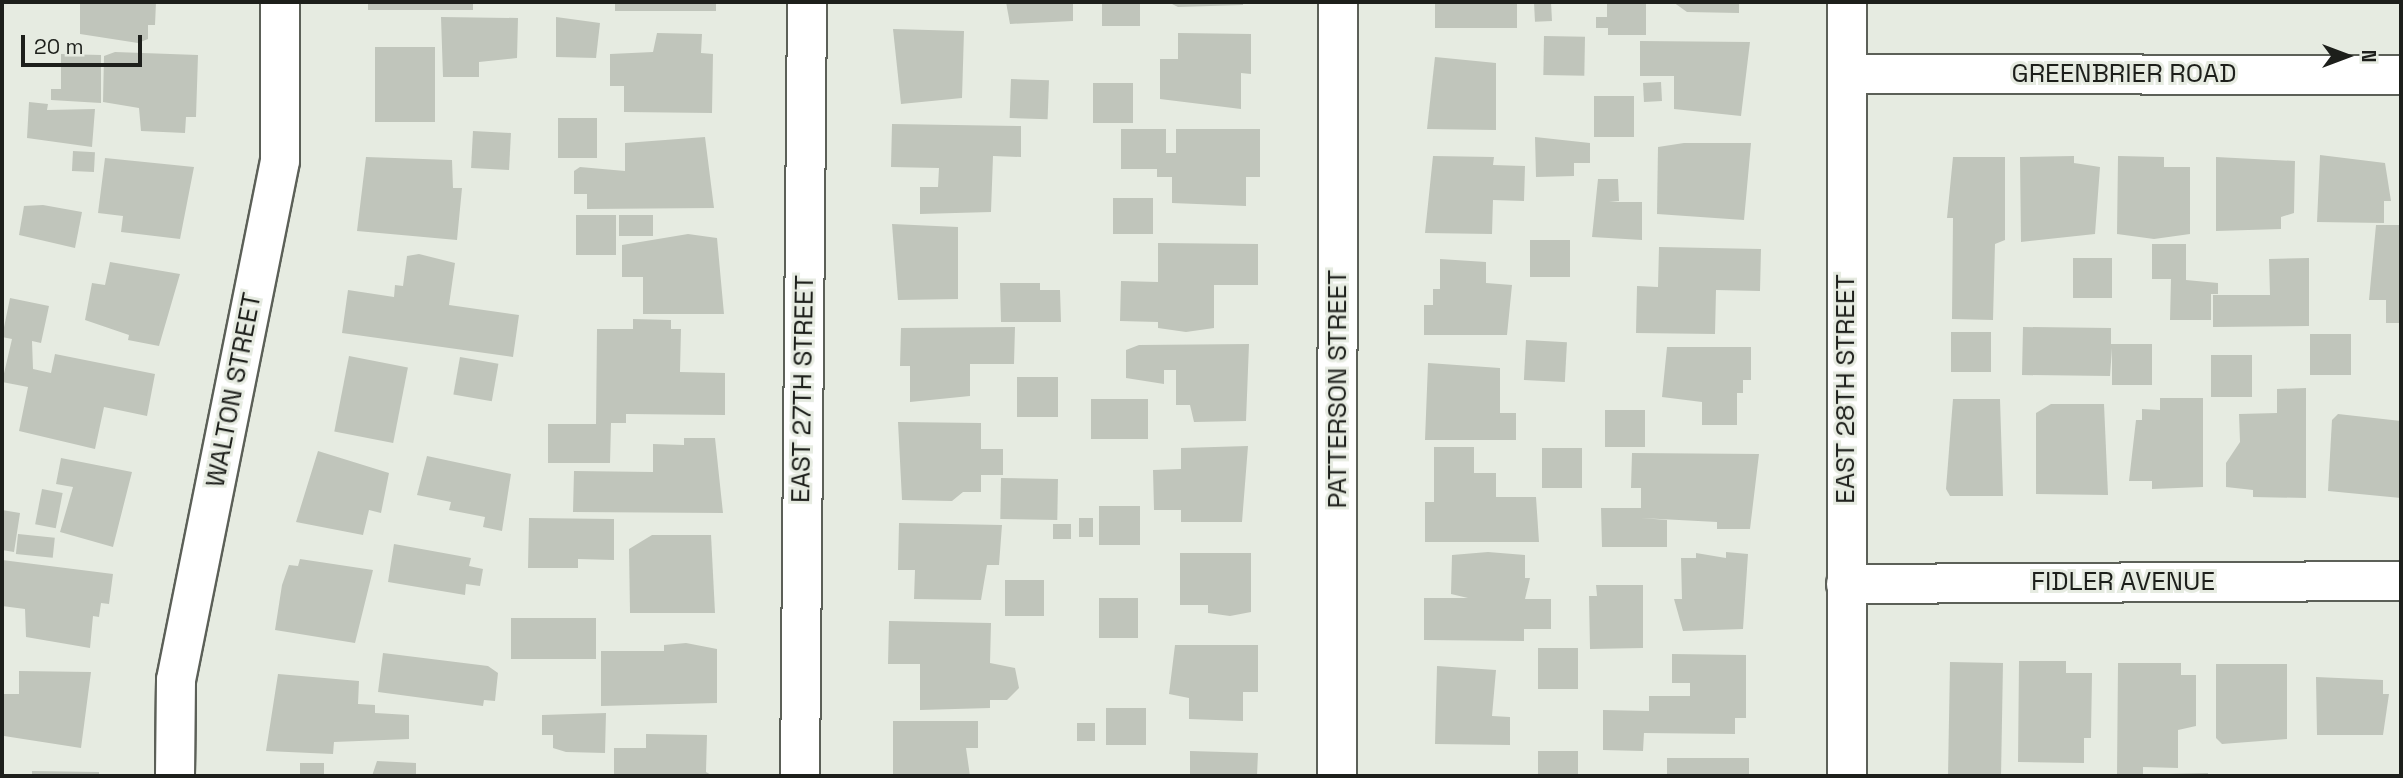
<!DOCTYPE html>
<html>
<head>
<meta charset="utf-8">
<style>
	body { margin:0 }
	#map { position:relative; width:2403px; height:778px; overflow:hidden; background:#e6ebe1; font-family:"Space Grotesk",sans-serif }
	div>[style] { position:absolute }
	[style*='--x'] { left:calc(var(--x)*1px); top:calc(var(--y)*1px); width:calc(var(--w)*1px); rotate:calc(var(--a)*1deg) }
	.building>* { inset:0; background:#c0c5bb; transform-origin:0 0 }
	.roads { filter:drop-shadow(2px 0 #5c6058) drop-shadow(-2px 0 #5c6058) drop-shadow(0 2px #5c6058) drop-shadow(0 -2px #5c6058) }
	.minor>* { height:38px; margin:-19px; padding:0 19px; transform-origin:19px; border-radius:19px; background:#fff }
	span { translate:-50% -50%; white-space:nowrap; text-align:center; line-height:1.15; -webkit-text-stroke:6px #e6ebe1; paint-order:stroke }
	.street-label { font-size:26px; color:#1d1f1b }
	.frame { position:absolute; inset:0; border:4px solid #1d1f1b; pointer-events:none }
	.north { position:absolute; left:2312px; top:21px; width:70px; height:70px; -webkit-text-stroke:5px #e6ebe1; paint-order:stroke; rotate:90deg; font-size:19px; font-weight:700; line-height:28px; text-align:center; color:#1d1f1b }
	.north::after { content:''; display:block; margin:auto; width:24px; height:32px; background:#1d1f1b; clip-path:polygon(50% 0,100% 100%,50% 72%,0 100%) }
	.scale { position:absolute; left:21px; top:35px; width:121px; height:32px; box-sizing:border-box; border:4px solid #1d1f1b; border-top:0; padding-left:9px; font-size:21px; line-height:24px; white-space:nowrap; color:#1d1f1b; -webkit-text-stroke:5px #e6ebe1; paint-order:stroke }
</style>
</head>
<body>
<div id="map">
	<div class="building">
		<div style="clip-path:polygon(80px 2px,156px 2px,155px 25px,148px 25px,148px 39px,138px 43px,80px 34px)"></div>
		<div style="left:368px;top:2px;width:105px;height:8px"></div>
		<div style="left:615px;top:2px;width:101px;height:9px"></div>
		<div style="clip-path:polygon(1006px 2px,1073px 2px,1073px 21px,1010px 24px)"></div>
		<div style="left:1102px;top:2px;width:38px;height:24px"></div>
		<div style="clip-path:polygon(1168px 2px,1243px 2px,1243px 5px,1178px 7px)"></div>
		<div style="left:1435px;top:2px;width:82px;height:26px"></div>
		<div style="left:1551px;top:2px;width:19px;height:17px;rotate:87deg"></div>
		<div style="clip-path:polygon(1607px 2px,1646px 2px,1646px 35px,1608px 35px,1608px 28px,1596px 28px,1596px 17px,1607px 17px)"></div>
		<div style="clip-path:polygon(1673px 2px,1739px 2px,1739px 13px,1687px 12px)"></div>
		<div style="clip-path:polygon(441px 17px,518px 18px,517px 58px,479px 62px,479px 77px,443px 77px)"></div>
		<div style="clip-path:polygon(556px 17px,600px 23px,596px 58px,556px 57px)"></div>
		<div style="clip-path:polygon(893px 29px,964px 31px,962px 98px,901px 104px)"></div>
		<div style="clip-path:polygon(657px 33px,702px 34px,701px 53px,713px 54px,712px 113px,624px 112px,624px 86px,610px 86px,610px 54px,653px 52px)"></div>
		<div style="clip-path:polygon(1178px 33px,1251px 34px,1251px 74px,1241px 73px,1241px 109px,1160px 99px,1160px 59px,1178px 59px)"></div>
		<div style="left:1544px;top:36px;width:41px;height:39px;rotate:1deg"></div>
		<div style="clip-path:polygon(1640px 41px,1750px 42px,1741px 116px,1674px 109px,1674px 76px,1640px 76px)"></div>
		<div style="left:375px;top:47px;width:60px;height:75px"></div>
		<div style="clip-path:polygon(115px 52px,198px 55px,196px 117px,186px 117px,185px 133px,141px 131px,139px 108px,103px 102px,104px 56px)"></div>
		<div style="clip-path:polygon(61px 54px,101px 55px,101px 103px,51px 100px,51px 89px,61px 89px)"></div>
		<div style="clip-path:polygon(1435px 57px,1496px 63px,1496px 130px,1427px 129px)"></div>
		<div style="left:1011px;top:79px;width:38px;height:39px;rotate:2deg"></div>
		<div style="left:1661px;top:82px;width:19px;height:18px;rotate:87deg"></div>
		<div style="left:1093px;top:83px;width:40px;height:40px"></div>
		<div style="left:1594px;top:96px;width:40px;height:41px"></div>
		<div style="clip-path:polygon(29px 102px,48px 104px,47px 110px,95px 109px,92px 147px,27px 138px)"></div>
		<div style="left:558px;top:118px;width:39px;height:40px"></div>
		<div style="clip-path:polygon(892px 124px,1021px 126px,1021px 157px,993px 156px,991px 212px,920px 214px,920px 187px,938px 187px,939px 168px,891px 167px)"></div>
		<div style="clip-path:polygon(1121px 129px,1166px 129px,1166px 153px,1176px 153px,1176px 129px,1260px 129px,1260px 177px,1246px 177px,1246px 206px,1172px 203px,1172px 177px,1157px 177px,1157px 169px,1121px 169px)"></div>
		<div style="left:473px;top:131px;width:38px;height:37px;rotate:3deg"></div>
		<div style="clip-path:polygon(705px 137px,714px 208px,587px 209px,587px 194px,574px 194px,574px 171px,580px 167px,625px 171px,625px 143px)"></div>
		<div style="clip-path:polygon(1535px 137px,1590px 143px,1590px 163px,1574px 163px,1574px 176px,1536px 177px)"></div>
		<div style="clip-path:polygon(1684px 143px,1751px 143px,1744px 220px,1657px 214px,1658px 147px)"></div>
		<div style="left:73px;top:151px;width:22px;height:20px;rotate:3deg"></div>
		<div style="clip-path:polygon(2320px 155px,2385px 163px,2391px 201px,2384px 201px,2384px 223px,2317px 222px)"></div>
		<div style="clip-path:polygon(1433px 156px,1494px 157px,1493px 165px,1525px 166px,1524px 201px,1493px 200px,1492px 234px,1425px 233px)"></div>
		<div style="clip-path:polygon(2074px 156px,2074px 163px,2100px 167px,2095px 234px,2021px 242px,2020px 157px)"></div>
		<div style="clip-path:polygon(2118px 156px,2164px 157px,2164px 167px,2190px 167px,2190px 234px,2154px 239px,2117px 234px)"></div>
		<div style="clip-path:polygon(366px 157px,452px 160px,453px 188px,462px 188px,457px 240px,357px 231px)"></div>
		<div style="clip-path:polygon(1953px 157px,2005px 157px,2005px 240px,1995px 244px,1993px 320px,1952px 319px,1953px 218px,1947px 218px)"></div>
		<div style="clip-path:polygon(2216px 157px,2295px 161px,2294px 213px,2281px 217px,2281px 229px,2216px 231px)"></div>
		<div style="clip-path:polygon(105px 158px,194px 167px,180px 239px,121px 232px,123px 216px,98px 213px)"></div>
		<div style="clip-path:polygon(1598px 179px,1618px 179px,1619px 201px,1609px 202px,1642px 202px,1642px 240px,1592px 237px)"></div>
		<div style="left:1113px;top:198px;width:40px;height:36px"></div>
		<div style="clip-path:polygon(43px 205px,82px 212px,75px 248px,19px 235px,24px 206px)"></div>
		<div style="left:576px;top:215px;width:40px;height:40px"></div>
		<div style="left:619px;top:215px;width:34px;height:21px"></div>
		<div style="clip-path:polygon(892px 224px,958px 227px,958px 299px,898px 300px)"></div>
		<div style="clip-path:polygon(2376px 225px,2401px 225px,2401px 323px,2386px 323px,2386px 300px,2369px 300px)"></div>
		<div style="clip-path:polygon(688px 234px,717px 238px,724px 314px,643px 314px,643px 277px,622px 277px,622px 245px)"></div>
		<div style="left:1530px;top:240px;width:40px;height:37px"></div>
		<div style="clip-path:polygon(1158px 243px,1258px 244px,1258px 285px,1214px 285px,1214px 328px,1186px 332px,1158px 328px,1158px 322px,1120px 321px,1121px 281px,1158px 282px)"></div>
		<div style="clip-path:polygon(2152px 244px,2186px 244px,2186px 280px,2218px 283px,2218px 294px,2211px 294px,2211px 320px,2170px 320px,2171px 279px,2152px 279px)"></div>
		<div style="clip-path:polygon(1659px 247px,1761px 249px,1760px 291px,1716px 290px,1715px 334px,1636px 333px,1637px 286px,1658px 287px)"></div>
		<div style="clip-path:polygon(419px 254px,455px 263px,449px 305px,519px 315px,513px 357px,342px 333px,348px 290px,394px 297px,395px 285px,403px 286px,407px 256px)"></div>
		<div style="left:2073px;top:258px;width:39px;height:40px"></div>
		<div style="clip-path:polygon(2309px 258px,2309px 326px,2213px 327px,2213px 295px,2270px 295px,2269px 259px)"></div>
		<div style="clip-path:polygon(1440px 259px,1486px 262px,1486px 283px,1512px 285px,1507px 335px,1424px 335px,1424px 305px,1433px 305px,1433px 289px,1440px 289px)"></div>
		<div style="clip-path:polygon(110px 262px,180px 274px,159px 346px,128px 340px,129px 335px,85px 320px,92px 283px,105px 285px)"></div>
		<div style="clip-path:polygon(1000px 283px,1040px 283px,1040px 290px,1060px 290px,1061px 322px,1001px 322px)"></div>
		<div style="clip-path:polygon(10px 298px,49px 306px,41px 343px,32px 341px,33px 369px,51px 373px,55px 354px,155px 374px,147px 416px,104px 407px,95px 449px,19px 431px,28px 387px,2px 382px,12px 339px,2px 337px)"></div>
		<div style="clip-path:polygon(633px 319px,671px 320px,671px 329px,681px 329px,680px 372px,725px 373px,725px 415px,626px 414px,626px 423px,611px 423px,610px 463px,548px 463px,548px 424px,596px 424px,597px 329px,633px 329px)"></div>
		<div style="clip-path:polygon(1015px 327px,1014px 364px,970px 364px,970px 396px,910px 402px,910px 366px,900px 366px,901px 328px)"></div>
		<div style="clip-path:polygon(2023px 327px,2111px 328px,2111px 344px,2152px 344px,2152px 385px,2112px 385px,2112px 348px,2110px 376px,2022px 375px)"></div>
		<div style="left:1951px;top:332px;width:40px;height:40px"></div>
		<div style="left:2310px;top:334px;width:41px;height:41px"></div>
		<div style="left:1526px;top:340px;width:41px;height:40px;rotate:3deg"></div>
		<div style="clip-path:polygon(1249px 344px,1246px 421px,1194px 422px,1190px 405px,1176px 405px,1176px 370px,1164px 370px,1164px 384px,1126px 378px,1126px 350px,1139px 345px)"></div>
		<div style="clip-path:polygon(1667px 347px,1751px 347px,1751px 380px,1743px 380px,1743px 393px,1737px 393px,1737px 425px,1702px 425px,1702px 402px,1662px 397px)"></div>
		<div style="left:2211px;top:355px;width:41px;height:42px"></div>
		<div style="left:349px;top:356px;width:60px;height:77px;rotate:11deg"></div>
		<div style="left:460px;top:357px;width:39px;height:38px;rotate:10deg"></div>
		<div style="clip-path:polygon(1428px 363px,1500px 368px,1500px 413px,1516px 413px,1516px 440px,1425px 440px)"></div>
		<div style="left:1017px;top:377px;width:41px;height:40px"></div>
		<div style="clip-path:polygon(2306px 388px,2306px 498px,2253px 497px,2253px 490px,2226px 487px,2226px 463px,2240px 442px,2239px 414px,2277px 413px,2277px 389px)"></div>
		<div style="clip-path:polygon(2160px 398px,2203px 398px,2203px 487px,2152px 489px,2152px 481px,2129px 481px,2136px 420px,2142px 420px,2142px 409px,2160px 410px)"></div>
		<div style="left:1148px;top:399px;width:40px;height:57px;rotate:90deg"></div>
		<div style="clip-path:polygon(1953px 399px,2000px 399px,2003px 496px,1950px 496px,1946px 489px)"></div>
		<div style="clip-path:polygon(2051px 404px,2104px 404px,2108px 495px,2036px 494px,2036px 413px)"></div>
		<div style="left:1605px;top:410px;width:40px;height:37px"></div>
		<div style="clip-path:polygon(2338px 414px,2401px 421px,2401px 498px,2328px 491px,2332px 420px)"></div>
		<div style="clip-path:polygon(898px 422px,981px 423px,981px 449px,1003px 449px,1003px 475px,981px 475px,981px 492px,963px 492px,952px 501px,902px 500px)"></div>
		<div style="clip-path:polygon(684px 438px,715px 438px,723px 513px,573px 512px,574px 471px,653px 472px,653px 444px,684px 445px)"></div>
		<div style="clip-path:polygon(1248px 446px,1242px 522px,1181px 522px,1181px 510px,1154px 510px,1153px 470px,1181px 469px,1181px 448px)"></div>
		<div style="clip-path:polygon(1434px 447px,1474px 447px,1474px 473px,1496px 473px,1496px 497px,1536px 497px,1539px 542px,1425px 542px,1425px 502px,1434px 502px)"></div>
		<div style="left:1542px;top:448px;width:40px;height:40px"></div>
		<div style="clip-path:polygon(318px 451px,389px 473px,381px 513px,369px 510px,363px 535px,296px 522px)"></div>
		<div style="clip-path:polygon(1632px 453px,1759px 454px,1750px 529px,1717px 529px,1717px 522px,1641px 518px,1667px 520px,1667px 547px,1602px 547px,1601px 508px,1641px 508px,1641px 488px,1631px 488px)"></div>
		<div style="clip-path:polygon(427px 456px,511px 474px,502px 531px,483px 527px,485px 517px,449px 510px,451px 502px,417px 495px)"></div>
		<div style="clip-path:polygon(61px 458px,132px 472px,113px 547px,60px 532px,73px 487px,56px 484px)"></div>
		<div style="left:1001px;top:478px;width:57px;height:41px;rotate:1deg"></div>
		<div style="left:42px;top:489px;width:21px;height:36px;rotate:11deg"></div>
		<div style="left:1140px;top:506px;width:39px;height:41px;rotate:90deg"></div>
		<div style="clip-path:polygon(2px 510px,20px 513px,14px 552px,2px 550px)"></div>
		<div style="clip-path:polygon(529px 518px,614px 519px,614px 560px,578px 559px,578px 568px,528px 568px)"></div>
		<div style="left:1079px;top:518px;width:14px;height:19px"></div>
		<div style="clip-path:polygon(899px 523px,1002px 525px,999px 565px,987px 565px,981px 600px,914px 599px,915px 570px,898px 570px)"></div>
		<div style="left:1053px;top:524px;width:18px;height:15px"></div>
		<div style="left:18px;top:534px;width:37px;height:20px;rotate:6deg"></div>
		<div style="clip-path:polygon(652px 535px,711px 535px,715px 613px,630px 613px,629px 549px)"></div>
		<div style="clip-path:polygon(394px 544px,471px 558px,469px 566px,483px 569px,480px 586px,466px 584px,465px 595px,388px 582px)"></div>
		<div style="clip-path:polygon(1488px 552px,1525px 555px,1525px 578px,1530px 578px,1525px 599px,1551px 599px,1551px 629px,1524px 629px,1524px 641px,1424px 640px,1424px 598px,1468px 598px,1451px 594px,1452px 555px)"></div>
		<div style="clip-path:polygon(1726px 552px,1748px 554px,1743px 629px,1683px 631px,1674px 599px,1682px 599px,1681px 558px,1696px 558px,1696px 553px,1726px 558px)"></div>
		<div style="clip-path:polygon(1180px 553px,1251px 553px,1251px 612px,1230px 616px,1208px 613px,1208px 605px,1180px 605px)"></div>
		<div style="clip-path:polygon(300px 559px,373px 570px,355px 643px,275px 630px,282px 585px,289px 565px,298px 566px)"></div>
		<div style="clip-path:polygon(2px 560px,113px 574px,109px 604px,101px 603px,99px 617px,93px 616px,90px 648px,26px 637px,25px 609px,2px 606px)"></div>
		<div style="left:1005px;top:580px;width:39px;height:36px"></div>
		<div style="clip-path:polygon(1596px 585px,1643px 585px,1643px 648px,1590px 649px,1589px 596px,1597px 596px)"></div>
		<div style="left:1138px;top:598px;width:40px;height:39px;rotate:90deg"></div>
		<div style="left:596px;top:618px;width:41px;height:85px;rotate:90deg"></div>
		<div style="clip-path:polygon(889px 621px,991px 623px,990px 663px,1015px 668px,1019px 688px,1007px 700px,990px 700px,990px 708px,920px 710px,920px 664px,888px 664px)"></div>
		<div style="clip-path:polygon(686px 643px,717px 649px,717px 703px,601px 706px,601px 651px,664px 651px,664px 645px)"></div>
		<div style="clip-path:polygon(1175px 645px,1258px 645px,1258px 692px,1243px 692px,1243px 721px,1189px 719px,1189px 698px,1169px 694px)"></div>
		<div style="left:1538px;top:648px;width:40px;height:41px"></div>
		<div style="clip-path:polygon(383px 653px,488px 666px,498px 673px,495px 701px,484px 700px,483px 706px,378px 692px)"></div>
		<div style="clip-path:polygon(1672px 654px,1746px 655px,1746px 718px,1735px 718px,1735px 734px,1644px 733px,1643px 751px,1603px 750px,1603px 710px,1649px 711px,1649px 696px,1690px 696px,1690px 683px,1672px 683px)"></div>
		<div style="clip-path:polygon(2019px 661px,2066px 661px,2066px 673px,2092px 673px,2091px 738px,2084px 738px,2084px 763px,2018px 762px)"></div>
		<div style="left:1950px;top:662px;width:53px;height:114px;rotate:1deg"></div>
		<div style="clip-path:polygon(2118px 663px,2181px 663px,2181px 675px,2196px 675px,2196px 726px,2178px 730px,2178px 768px,2143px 767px,2143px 776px,2117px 776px)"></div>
		<div style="clip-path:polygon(2216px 664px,2287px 664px,2287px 739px,2222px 744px,2216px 738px)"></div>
		<div style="clip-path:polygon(1437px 666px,1496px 670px,1492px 716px,1510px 717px,1510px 745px,1435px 744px)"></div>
		<div style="clip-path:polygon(19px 671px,91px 672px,81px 748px,4px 736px,4px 694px,19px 694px)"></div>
		<div style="clip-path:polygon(278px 674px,359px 681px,358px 704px,375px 705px,375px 713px,409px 715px,409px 739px,334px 742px,333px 754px,266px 751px)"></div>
		<div style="clip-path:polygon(2316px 677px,2383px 680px,2383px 694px,2389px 694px,2383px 735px,2317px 735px)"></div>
		<div style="left:1106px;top:708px;width:40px;height:37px"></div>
		<div style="clip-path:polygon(606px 713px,605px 753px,566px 752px,553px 748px,553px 735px,542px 735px,542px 715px)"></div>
		<div style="clip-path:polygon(893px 721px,978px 721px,978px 748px,966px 748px,970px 776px,893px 776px)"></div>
		<div style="left:1077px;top:723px;width:18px;height:18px"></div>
		<div style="clip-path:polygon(646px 734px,707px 735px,706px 772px,713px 776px,614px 776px,614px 748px,646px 748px)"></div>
		<div style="clip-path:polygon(1190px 751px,1258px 753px,1257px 776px,1160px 776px,1190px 774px)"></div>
		<div style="left:1538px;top:751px;width:40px;height:25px"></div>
		<div style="left:1667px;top:758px;width:82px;height:18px"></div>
		<div style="clip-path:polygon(377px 761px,416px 763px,416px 776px,372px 776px)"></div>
		<div style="left:300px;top:763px;width:24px;height:13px"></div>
		<div style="clip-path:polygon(32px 771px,99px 772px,99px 776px,32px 776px)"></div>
		<div style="clip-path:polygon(2208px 773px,2208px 776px,2168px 776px,2168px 774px)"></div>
	</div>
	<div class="roads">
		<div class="minor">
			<div style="--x:1847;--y:74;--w:554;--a:0.1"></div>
			<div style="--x:1846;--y:584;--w:555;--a:-0.31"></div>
			<div style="--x:175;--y:776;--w:96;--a:-89.4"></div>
			<div style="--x:176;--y:680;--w:529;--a:-78.67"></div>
			<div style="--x:280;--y:161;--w:159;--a:-90"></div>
			<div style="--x:800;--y:776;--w:774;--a:-89.48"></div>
			<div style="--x:1337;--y:776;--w:774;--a:-89.93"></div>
			<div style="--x:1847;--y:776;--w:774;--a:-90"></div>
		</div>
	</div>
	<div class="street-label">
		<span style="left:2124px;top:74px">GREENBRIER ROAD</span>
		<span style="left:803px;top:389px;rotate:-89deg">EAST 27TH STREET</span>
		<span style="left:1338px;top:389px;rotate:-90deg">PATTERSON STREET</span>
		<span style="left:1846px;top:389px;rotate:-90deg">EAST 28TH STREET</span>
		<span style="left:234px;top:390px;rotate:-79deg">WALTON STREET</span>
		<span style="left:2123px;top:582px">FIDLER AVENUE</span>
	</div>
	<div class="frame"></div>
	<div class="north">N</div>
	<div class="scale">20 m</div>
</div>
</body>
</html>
